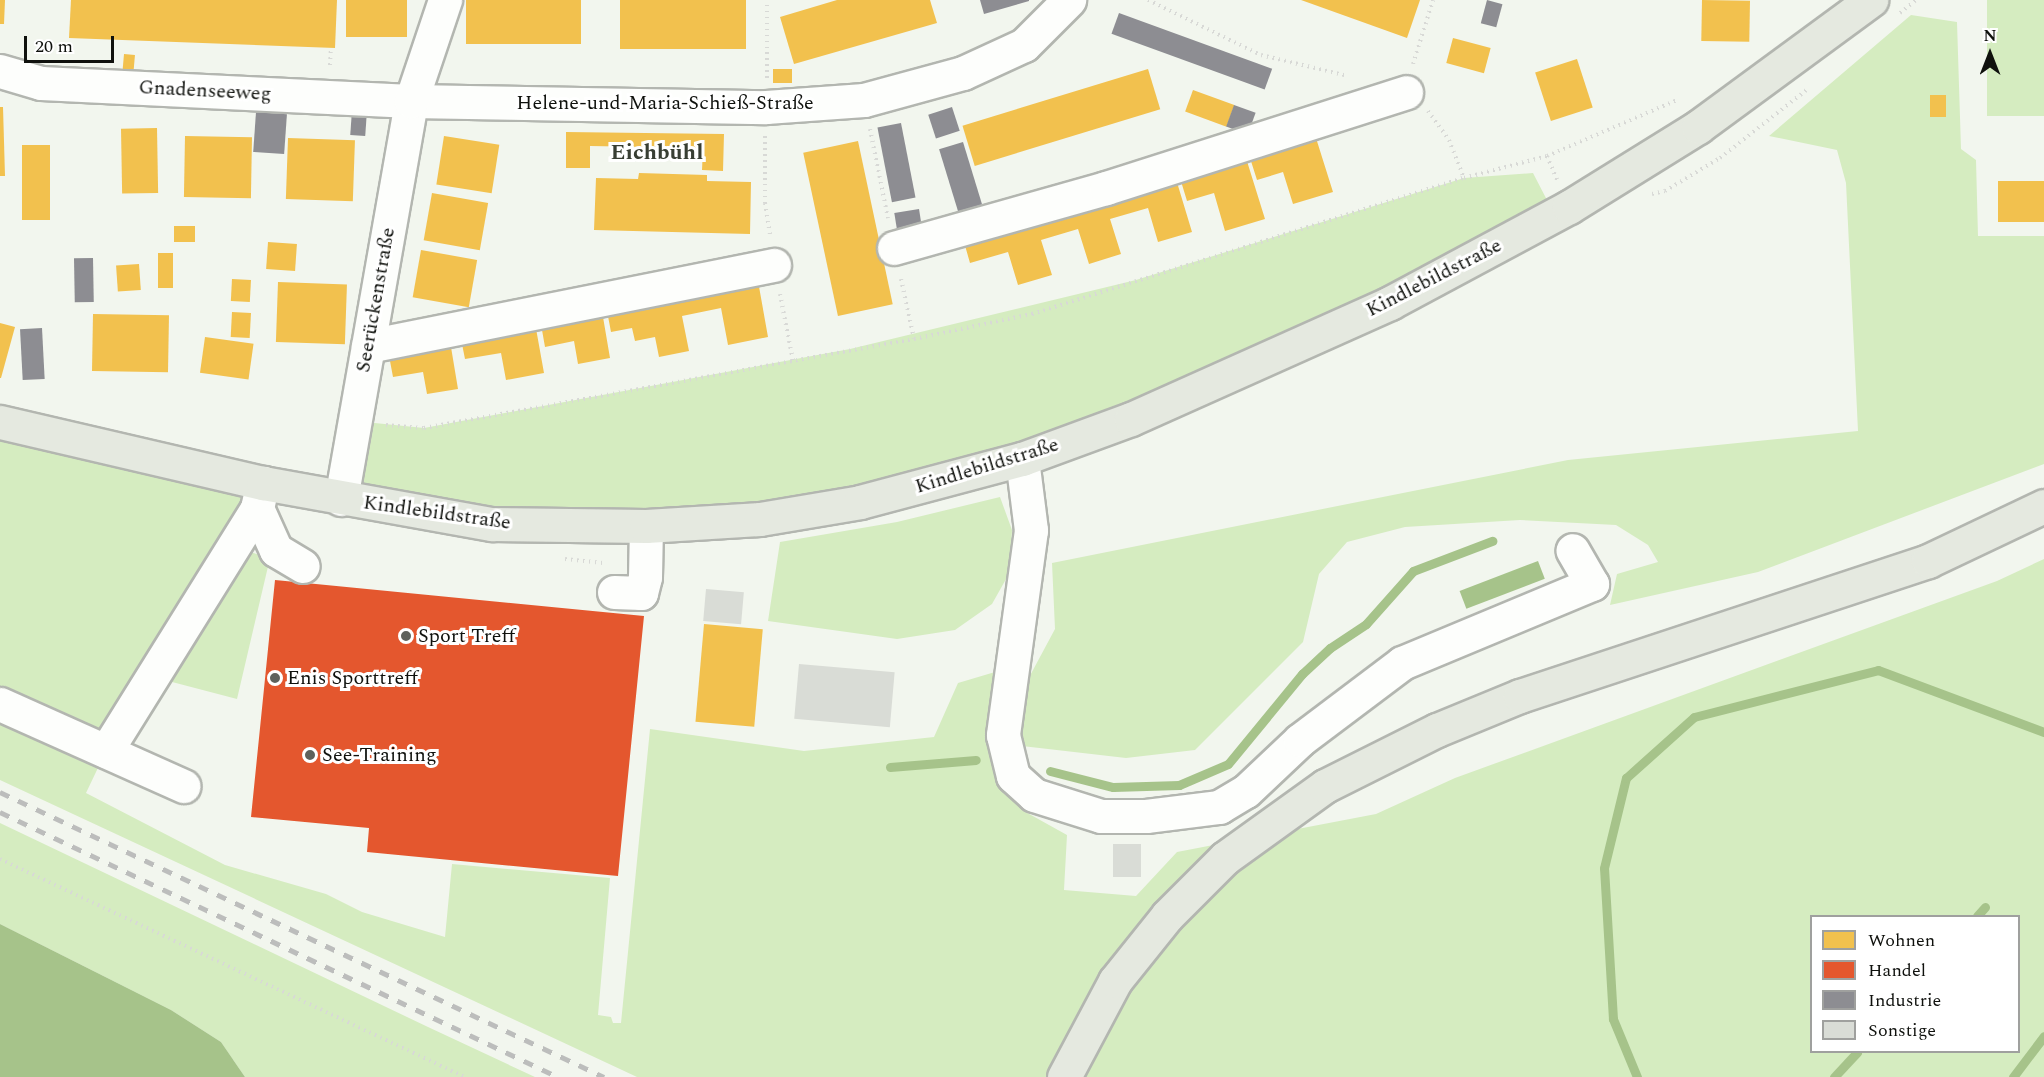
<!DOCTYPE html>
<html>
<head>
<meta charset="utf-8">
<style>
	body { margin:0 }
	#map { position:relative; width:2044px; height:1077px; overflow:hidden; background:#f2f6ee; font-family:Spectral,serif }
	div>[style] { position:absolute }
	[style*='--x'] { left:calc(var(--x)*1px); top:calc(var(--y)*1px); width:calc(var(--w)*1px); rotate:calc(var(--a)*1deg) }
	.green>* { inset:0; background:#d5ecc0; transform-origin:0 0 }
	.water>* { inset:0; background:#a6c38a; transform-origin:0 0 }
	.homes>* { inset:0; background:#f2c14e; transform-origin:0 0 }
	.shops>* { inset:0; background:#e4572e }
	.industry>* { inset:0; background:#8d8d92; transform-origin:0 0 }
	.stream>* { height:9px; margin:-4.5px; padding:0 4.5px; transform-origin:4.5px; border-radius:4.5px; background:#a6c38a }
	.building>* { inset:0; background:#d9dcd6; transform-origin:0 0 }
	.path>* { height:4px; margin-top:-2px; transform-origin:0; background:repeating-linear-gradient(90deg,#d8d9d6 0 1.5px,transparent 0 6px) }
	.roads { filter:drop-shadow(2px 0 #b3b6b0) drop-shadow(-2px 0 #b3b6b0) drop-shadow(0 2px #b3b6b0) drop-shadow(0 -2px #b3b6b0) }
	.minor>* { height:33px; margin:-16.5px; padding:0 16.5px; transform-origin:16.5px; border-radius:16.5px; background:#fdfefc }
	.major>* { height:33px; margin:-16.5px; padding:0 16.5px; transform-origin:16.5px; border-radius:16.5px; background:#e5e9e0 }
	.rail>* { height:4.5px; margin-top:-2.25px; transform-origin:0; background:repeating-linear-gradient(90deg,#bcbdbc 0 10px,transparent 0 20px) }
	.dots>* { width:16px; height:16px; translate:-50% -50%; box-sizing:border-box; border:3px solid #fff; border-radius:50% }
	span { translate:-50% -50%; white-space:nowrap; text-align:center; line-height:1.15; -webkit-text-stroke:6px #fff; paint-order:stroke }
	.street-label { font-size:20px; color:#0f110d }
	.poi-label { font-size:20px; color:#0f110d }
	.left { translate:0 -50%; text-align:left }
	.quarter-label { font-size:22px; color:#383e33; font-weight:700 }
	.legend { position:absolute; left:1810px; top:915px; width:210px; height:138px; box-sizing:border-box; background:#fff; border:2px solid #9fa09e; margin:0; padding:8px 10px; list-style:none; font-size:18px; color:#0f110d }
	.legend li { display:flex; align-items:center; gap:12px; height:30px }
	.legend b { width:30px; border:2px solid #9fa09e }
	.north { position:absolute; left:1960px; top:24px; width:60px; height:60px; -webkit-text-stroke:4px #fff; paint-order:stroke; rotate:0deg; font-size:16px; font-weight:700; line-height:24px; text-align:center; color:#0f110d }
	.north::after { content:''; display:block; margin:auto; width:21px; height:27px; background:#0f110d; clip-path:polygon(50% 0,100% 100%,50% 72%,0 100%) }
	.scale { position:absolute; left:24px; top:36px; width:90px; height:27px; box-sizing:border-box; border:3px solid #0f110d; border-top:0; padding-left:8px; font-size:18px; line-height:21px; white-space:nowrap; color:#0f110d; -webkit-text-stroke:4px #fff; paint-order:stroke }
</style>
</head>
<body>
<div id="map">
	<div class="green">
		<div style="left:1987px;top:0;width:57px;height:116px"></div>
		<div style="clip-path:polygon(1911px 15px,1957px 22px,1961px 149px,1976px 160px,1978px 236px,2044px 236px,2044px 464px,1758px 572px,1610px 605px,1617px 574px,1658px 562px,1648px 545px,1616px 525px,1520px 520px,1405px 527px,1347px 542px,1319px 574px,1303px 642px,1195px 750px,1126px 758px,1022px 746px,1018px 698px,1055px 629px,1052px 563px,1568px 460px,1858px 431px,1846px 183px,1837px 150px,1769px 136px)"></div>
		<div style="clip-path:polygon(1533px 173px,1548px 202px,1266px 360px,860px 502px,492px 524px,345px 481px,355px 421px,424px 428px,850px 349px,1136px 280px,1464px 178px)"></div>
		<div style="clip-path:polygon(evenodd,0 420px,263px 483px,233px 547px,270px 558px,237px 699px,153px 677px,106px 751px,86px 793px,225px 865px,326px 894px,362px 912px,445px 937px,452px 864px,610px 878px,598px 1015px,611px 1017px,613px 1023px,621px 1023px,650px 729px,804px 751px,934px 737px,958px 683px,995px 672px,992px 767px,1022px 810px,1067px 835px,1064px 890px,1136px 896px,1177px 852px,1376px 814px,1455px 778px,1997px 581px,2044px 559px,2044px 1077px,637px 1077px,0 780px,0 420px,1812px 916px,2018px 916px,2018px 1052px,1812px 1052px,1812px 916px)"></div>
		<div style="clip-path:polygon(1000px 497px,1012px 530px,1010px 572px,992px 604px,955px 630px,897px 639px,768px 621px,780px 542px,897px 522px)"></div>
		<div style="clip-path:polygon(0 823px,428px 1027px,535px 1077px,245px 1077px,221px 1042px,171px 1010px,0 924px)"></div>
	</div>
	<div class="water">
		<div style="left:1538px;top:561px;width:19px;height:84px;rotate:69deg"></div>
		<div style="clip-path:polygon(0 924px,171px 1010px,221px 1042px,245px 1077px,0 1077px)"></div>
	</div>
	<div class="homes">
		<div style="clip-path:polygon(0 0,5px 0,4px 24px,0 24px)"></div>
		<div style="clip-path:polygon(71px 0,337px 0,335px 48px,69px 38px)"></div>
		<div style="left:346px;top:0;width:61px;height:37px"></div>
		<div style="left:466px;top:0;width:115px;height:44px"></div>
		<div style="left:620px;top:0;width:126px;height:49px"></div>
		<div style="clip-path:polygon(837px 0,930px 0,937px 23px,794px 64px,780px 17px)"></div>
		<div style="clip-path:polygon(1301px 0,1420px 0,1407px 38px)"></div>
		<div style="left:1702px;top:0;width:48px;height:41px;rotate:1deg"></div>
		<div style="left:1453px;top:38px;width:39px;height:26px;rotate:15deg"></div>
		<div style="left:124px;top:54px;width:11px;height:22px;rotate:5deg"></div>
		<div style="left:1577px;top:59px;width:51px;height:44px;rotate:72deg"></div>
		<div style="left:773px;top:69px;width:19px;height:14px"></div>
		<div style="left:1148px;top:69px;width:42px;height:194px;rotate:73deg"></div>
		<div style="left:1193px;top:90px;width:44px;height:23px;rotate:20deg"></div>
		<div style="left:1930px;top:95px;width:16px;height:22px"></div>
		<div style="clip-path:polygon(0 107px,3px 107px,5px 176px,0 176px)"></div>
		<div style="left:157px;top:128px;width:65px;height:36px;rotate:89deg"></div>
		<div style="clip-path:polygon(566px 132px,724px 134px,723px 171px,702px 170px,703px 148px,590px 146px,590px 168px,566px 168px)"></div>
		<div style="left:185px;top:136px;width:67px;height:61px;rotate:1deg"></div>
		<div style="left:444px;top:136px;width:56px;height:49px;rotate:9deg"></div>
		<div style="left:288px;top:138px;width:67px;height:61px;rotate:2deg"></div>
		<div style="clip-path:polygon(1316px 138px,1333px 192px,1293px 204px,1283px 172px,1257px 180px,1250px 158px)"></div>
		<div style="left:858px;top:141px;width:167px;height:56px;rotate:78deg"></div>
		<div style="left:22px;top:145px;width:28px;height:75px"></div>
		<div style="clip-path:polygon(1246px 158px,1265px 219px,1225px 231px,1214px 193px,1187px 201px,1180px 178px)"></div>
		<div style="clip-path:polygon(639px 173px,707px 175px,707px 181px,751px 182px,750px 234px,594px 230px,596px 178px,638px 179px)"></div>
		<div style="clip-path:polygon(1176px 179px,1192px 232px,1158px 242px,1148px 208px,1110px 219px,1121px 254px,1089px 264px,1078px 229px,1041px 240px,1052px 275px,1018px 285px,1008px 252px,970px 263px,964px 242px)"></div>
		<div style="left:2044px;top:181px;width:41px;height:46px;rotate:90deg"></div>
		<div style="left:432px;top:193px;width:57px;height:48px;rotate:10deg"></div>
		<div style="left:174px;top:226px;width:21px;height:16px"></div>
		<div style="left:268px;top:242px;width:29px;height:27px;rotate:4deg"></div>
		<div style="left:421px;top:250px;width:57px;height:48px;rotate:10deg"></div>
		<div style="left:158px;top:253px;width:15px;height:35px"></div>
		<div style="left:139px;top:264px;width:26px;height:23px;rotate:86deg"></div>
		<div style="left:232px;top:279px;width:19px;height:22px;rotate:3deg"></div>
		<div style="clip-path:polygon(758px 281px,768px 337px,728px 345px,721px 308px,682px 316px,689px 351px,659px 357px,655px 337px,635px 341px,632px 328px,611px 332px,607px 311px)"></div>
		<div style="left:278px;top:282px;width:69px;height:60px;rotate:2deg"></div>
		<div style="left:232px;top:312px;width:19px;height:25px;rotate:3deg"></div>
		<div style="left:93px;top:314px;width:76px;height:57px;rotate:1deg"></div>
		<div style="clip-path:polygon(603px 317px,610px 358px,578px 364px,574px 341px,545px 347px,542px 330px)"></div>
		<div style="clip-path:polygon(0 323px,15px 327px,1px 378px,0 378px)"></div>
		<div style="clip-path:polygon(535px 323px,544px 373px,506px 380px,501px 353px,465px 359px,461px 339px)"></div>
		<div style="left:205px;top:337px;width:49px;height:36px;rotate:8deg"></div>
		<div style="clip-path:polygon(451px 347px,458px 389px,427px 394px,423px 372px,393px 377px,390px 361px)"></div>
		<div style="left:704px;top:624px;width:59px;height:98px;rotate:5deg"></div>
	</div>
	<div class="shops">
		<div style="clip-path:polygon(275px 580px,644px 616px,618px 876px,367px 852px,369px 828px,251px 817px)"></div>
	</div>
	<div class="industry">
		<div style="clip-path:polygon(980px 0,1029px 0,1029px 1px,984px 14px)"></div>
		<div style="left:1487px;top:0;width:16px;height:24px;rotate:15deg"></div>
		<div style="left:1119px;top:13px;width:163px;height:22px;rotate:20deg"></div>
		<div style="left:1234px;top:105px;width:23px;height:23px;rotate:20deg"></div>
		<div style="left:952px;top:107px;width:25px;height:25px;rotate:72deg"></div>
		<div style="left:352px;top:110px;width:15px;height:25px;rotate:4deg"></div>
		<div style="left:256px;top:112px;width:31px;height:40px;rotate:4deg"></div>
		<div style="left:901px;top:123px;width:76px;height:24px;rotate:79deg"></div>
		<div style="left:963px;top:142px;width:76px;height:25px;rotate:73deg"></div>
		<div style="left:919px;top:209px;width:24px;height:25px;rotate:81deg"></div>
		<div style="left:93px;top:258px;width:44px;height:19px;rotate:89deg"></div>
		<div style="left:42px;top:328px;width:51px;height:22px;rotate:87deg"></div>
	</div>
	<div class="stream">
		<div style="--x:890;--y:767;--w:86;--a:-4.7"></div>
		<div style="--x:1050;--y:771;--w:65;--a:14.3"></div>
		<div style="--x:1113;--y:787;--w:66;--a:-1.7"></div>
		<div style="--x:1179;--y:785;--w:53;--a:-23.2"></div>
		<div style="--x:1228;--y:764;--w:117;--a:-50.6"></div>
		<div style="--x:1302;--y:674;--w:38;--a:-43"></div>
		<div style="--x:1330;--y:648;--w:43;--a:-33.7"></div>
		<div style="--x:1366;--y:624;--w:71;--a:-48.4"></div>
		<div style="--x:1413;--y:571;--w:85;--a:-20.8"></div>
		<div style="--x:1977;--y:916;--w:12;--a:-48"></div>
		<div style="--x:1637;--y:1077;--w:63;--a:-112.5"></div>
		<div style="--x:1613;--y:1019;--w:151;--a:-93.4"></div>
		<div style="--x:1604;--y:868;--w:93;--a:-76.3"></div>
		<div style="--x:1626;--y:778;--w:91;--a:-41.9"></div>
		<div style="--x:1694;--y:717;--w:190;--a:-14.3"></div>
		<div style="--x:1878;--y:670;--w:177;--a:20.5"></div>
		<div style="--x:1834;--y:1077;--w:34;--a:-47"></div>
		<div style="--x:2013;--y:1077;--w:51;--a:-52.9"></div>
	</div>
	<div class="building">
		<div style="left:706px;top:589px;width:38px;height:32px;rotate:5deg"></div>
		<div style="left:799px;top:664px;width:96px;height:55px;rotate:5deg"></div>
		<div style="left:1113px;top:844px;width:28px;height:33px"></div>
	</div>
	<div class="path">
		<div style="--x:1148;--y:0;--w:126;--a:26"></div>
		<div style="--x:1261;--y:55;--w:89;--a:13.6"></div>
		<div style="--x:1900;--y:13;--w:21;--a:-39"></div>
		<div style="--x:1413;--y:64;--w:67;--a:-72.6"></div>
		<div style="--x:330;--y:65;--w:17;--a:-87"></div>
		<div style="--x:767;--y:78;--w:78;--a:-90"></div>
		<div style="--x:1428;--y:111;--w:36;--a:54"></div>
		<div style="--x:1449;--y:140;--w:41;--a:68.5"></div>
		<div style="--x:1464;--y:178;--w:86;--a:-14.8"></div>
		<div style="--x:1547;--y:156;--w:142;--a:-23.3"></div>
		<div style="--x:870;--y:129;--w:91;--a:78.6"></div>
		<div style="--x:765;--y:136;--w:67;--a:90"></div>
		<div style="--x:765;--y:203;--w:33;--a:81"></div>
		<div style="--x:1547;--y:156;--w:26;--a:67"></div>
		<div style="--x:1652;--y:194;--w:13;--a:-13"></div>
		<div style="--x:1665;--y:191;--w:64;--a:-31"></div>
		<div style="--x:1720;--y:158;--w:113;--a:-38.2"></div>
		<div style="--x:901;--y:279;--w:61;--a:77.8"></div>
		<div style="--x:780;--y:294;--w:68;--a:79"></div>
		<div style="--x:386;--y:425;--w:38;--a:5"></div>
		<div style="--x:424;--y:428;--w:498;--a:-10.3"></div>
		<div style="--x:914;--y:339;--w:121;--a:-12"></div>
		<div style="--x:1032;--y:314;--w:453;--a:-17.5"></div>
		<div style="--x:565;--y:559;--w:38;--a:6"></div>
		<div style="--x:0;--y:859;--w:514;--a:25.12"></div>
	</div>
	<div class="roads">
		<div class="minor">
			<div style="--x:0;--y:71;--w:43;--a:16.3"></div>
			<div style="--x:41;--y:83;--w:370;--a:2.8"></div>
			<div style="--x:411;--y:101;--w:355;--a:1"></div>
			<div style="--x:766;--y:107;--w:98;--a:-4.1"></div>
			<div style="--x:864;--y:100;--w:103;--a:-15.3"></div>
			<div style="--x:963;--y:73;--w:67;--a:-24.7"></div>
			<div style="--x:1024;--y:45;--w:64;--a:-45"></div>
			<div style="--x:894;--y:248;--w:220;--a:-15.8"></div>
			<div style="--x:1106;--y:188;--w:315;--a:-17.7"></div>
			<div style="--x:368;--y:346;--w:414;--a:-11.3"></div>
			<div style="--x:1022;--y:459;--w:72;--a:82.8"></div>
			<div style="--x:1031;--y:530;--w:207;--a:97.8"></div>
			<div style="--x:1003;--y:735;--w:42;--a:76.3"></div>
			<div style="--x:1013;--y:776;--w:28;--a:42"></div>
			<div style="--x:1034;--y:795;--w:70;--a:17.4"></div>
			<div style="--x:1101;--y:816;--w:45;--a:0"></div>
			<div style="--x:1146;--y:816;--w:74;--a:-7"></div>
			<div style="--x:1219;--y:807;--w:31;--a:-31"></div>
			<div style="--x:1246;--y:791;--w:74;--a:-43.4"></div>
			<div style="--x:1300;--y:740;--w:128;--a:-37"></div>
			<div style="--x:1402;--y:663;--w:206;--a:-22.6"></div>
			<div style="--x:1592;--y:584;--w:39;--a:-120"></div>
			<div style="--x:341;--y:499;--w:404;--a:-80"></div>
			<div style="--x:411;--y:101;--w:107;--a:-71.4"></div>
			<div style="--x:257;--y:508;--w:46;--a:65.7"></div>
			<div style="--x:276;--y:550;--w:31;--a:31"></div>
			<div style="--x:614;--y:592;--w:27;--a:2"></div>
			<div style="--x:641;--y:593;--w:16;--a:-76"></div>
			<div style="--x:645;--y:577;--w:51;--a:-88.9"></div>
			<div style="--x:0;--y:704;--w:201;--a:24.1"></div>
			<div style="--x:106;--y:751;--w:286;--a:-58.1"></div>
			<div style="--x:257;--y:508;--w:26;--a:-77"></div>
		</div>
		<div class="major">
			<div style="--x:0;--y:422;--w:270;--a:13.1"></div>
			<div style="--x:263;--y:483;--w:233;--a:10.2"></div>
			<div style="--x:492;--y:524;--w:154;--a:0.7"></div>
			<div style="--x:646;--y:526;--w:114;--a:-3.5"></div>
			<div style="--x:760;--y:519;--w:101;--a:-9.6"></div>
			<div style="--x:860;--y:502;--w:168;--a:-14.9"></div>
			<div style="--x:1022;--y:459;--w:116;--a:-20.2"></div>
			<div style="--x:1131;--y:419;--w:284;--a:-24.1"></div>
			<div style="--x:1390;--y:303;--w:203;--a:-28.2"></div>
			<div style="--x:1569;--y:207;--w:152;--a:-31.8"></div>
			<div style="--x:1698;--y:127;--w:215;--a:-36.3"></div>
			<div style="--x:1064;--y:1077;--w:109;--a:-62"></div>
			<div style="--x:1115;--y:981;--w:83;--a:-51.3"></div>
			<div style="--x:1167;--y:916;--w:82;--a:-45"></div>
			<div style="--x:1225;--y:858;--w:123;--a:-35.8"></div>
			<div style="--x:1325;--y:786;--w:125;--a:-26.6"></div>
			<div style="--x:1437;--y:730;--w:90;--a:-22.3"></div>
			<div style="--x:1520;--y:696;--w:430;--a:-18.3"></div>
			<div style="--x:1928;--y:561;--w:128;--a:-25.4"></div>
		</div>
	</div>
	<div class="rail">
		<div style="--x:0;--y:792;--w:668;--a:25.26"></div>
		<div style="--x:0;--y:812;--w:618;--a:25.4"></div>
	</div>
	<div class="dots">
		<div style="left:406px;top:636px;background:#5e615c"></div>
		<div style="left:275px;top:678px;background:#5e615c"></div>
		<div style="left:310px;top:755px;background:#5e615c"></div>
	</div>
	<div class="street-label">
		<span style="left:205px;top:91px;rotate:3deg">Gnadenseeweg</span>
		<span style="left:665px;top:103px">Helene-und-Maria-Schieß-Straße</span>
		<span style="left:1434px;top:278px;rotate:-27deg">Kindlebildstraße</span>
		<span style="left:376px;top:300px;rotate:-80deg">Seerückenstraße</span>
		<span style="left:987px;top:466px;rotate:-17deg">Kindlebildstraße</span>
		<span style="left:437px;top:513px;rotate:8deg">Kindlebildstraße</span>
	</div>
	<div class="poi-label">
		<span class="left" style="left:418px;top:636px">Sport Treff</span>
		<span class="left" style="left:287px;top:678px">Enis Sporttreff</span>
		<span class="left" style="left:322px;top:755px">See-Training</span>
	</div>
	<div class="quarter-label">
		<span style="left:657px;top:153px">Eichbühl</span>
	</div>
	<ul class="legend">
	<li><b style="height:16px;background:#f2c14e"></b>Wohnen</li>
	<li><b style="height:16px;background:#e4572e"></b>Handel</li>
	<li><b style="height:16px;background:#8d8d92"></b>Industrie</li>
	<li><b style="height:16px;background:#d9dcd6"></b>Sonstige</li>
	</ul>
	<div class="north">N</div>
	<div class="scale">20 m</div>
</div>
</body>
</html>
